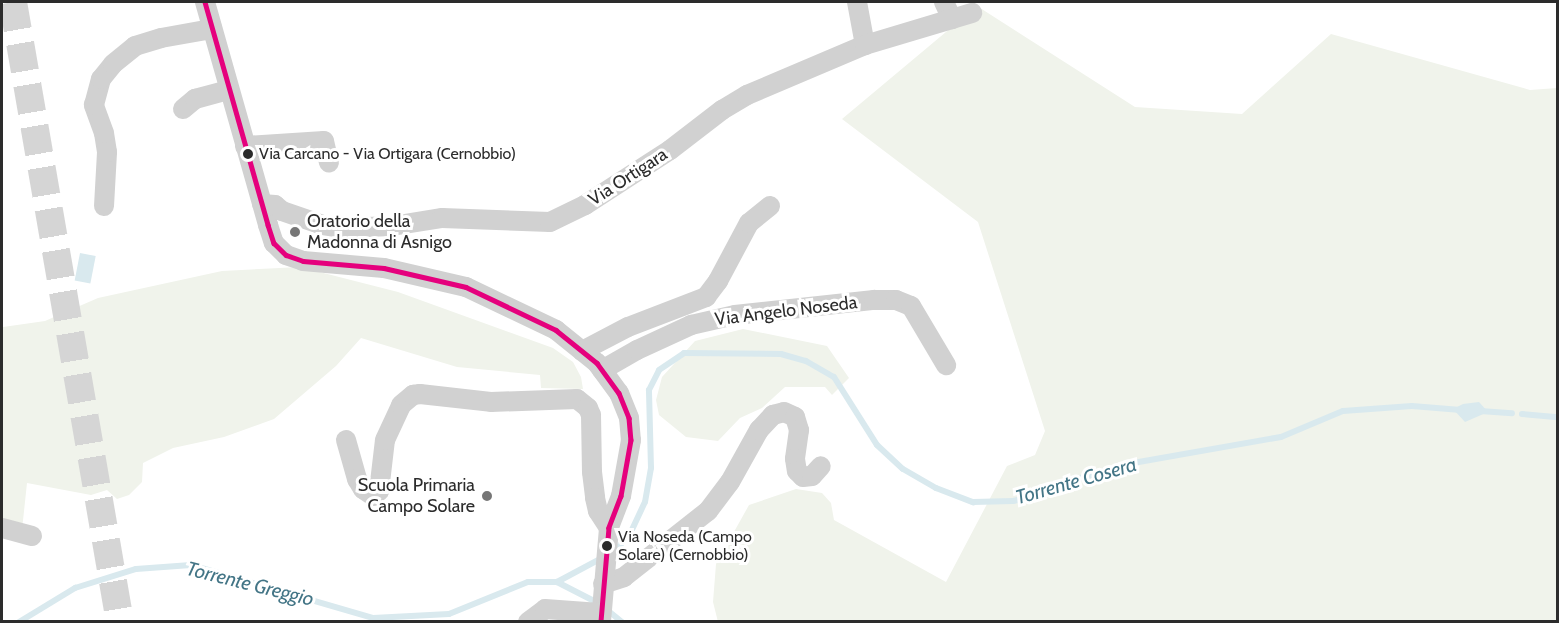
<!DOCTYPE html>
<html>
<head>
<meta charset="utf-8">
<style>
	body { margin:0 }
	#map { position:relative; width:1559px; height:623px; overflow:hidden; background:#fff; font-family:Cabin,sans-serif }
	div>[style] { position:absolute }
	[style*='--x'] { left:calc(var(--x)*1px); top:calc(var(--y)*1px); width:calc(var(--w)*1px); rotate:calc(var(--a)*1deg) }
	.green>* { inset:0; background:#f0f3eb }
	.water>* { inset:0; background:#d9e9ee; transform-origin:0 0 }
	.stream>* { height:6px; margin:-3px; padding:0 3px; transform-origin:3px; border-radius:3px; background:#d9e9ee }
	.highway-tunnel>* { height:28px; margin-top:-14px; transform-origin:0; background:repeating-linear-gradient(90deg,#d5d5d5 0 28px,transparent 0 42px) }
	.minor>* { height:20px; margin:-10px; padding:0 10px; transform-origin:10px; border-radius:10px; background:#d1d1d1 }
	.bus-1>* { height:4.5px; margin:-2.25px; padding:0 2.25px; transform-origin:2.25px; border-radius:2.25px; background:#e5007d }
	.dots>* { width:16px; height:16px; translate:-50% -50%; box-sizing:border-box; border:3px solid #fff; border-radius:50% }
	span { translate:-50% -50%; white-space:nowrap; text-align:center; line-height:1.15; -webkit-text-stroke:6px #fff; paint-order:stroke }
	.bus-label { font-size:16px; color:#2c2c2c }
	.left { translate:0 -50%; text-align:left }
	.street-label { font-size:18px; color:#2c2c2c }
	.poi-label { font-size:18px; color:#2c2c2c }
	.right { translate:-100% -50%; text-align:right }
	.water-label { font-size:20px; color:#437586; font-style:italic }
	.frame { position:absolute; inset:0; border:3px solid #2c2c2c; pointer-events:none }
</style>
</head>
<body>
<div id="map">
	<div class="green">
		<div style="clip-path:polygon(977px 6px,1135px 107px,1242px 114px,1331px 34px,1530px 90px,1557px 88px,1557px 621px,718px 622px,713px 602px,716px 564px,749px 505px,796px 489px,822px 493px,831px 503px,834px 520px,946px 582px,1007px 466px,1035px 455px,1045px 431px,978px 222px,842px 119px)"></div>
		<div style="clip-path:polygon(300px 267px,398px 292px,553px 348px,573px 362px,581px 377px,583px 389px,541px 388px,540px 375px,457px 367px,361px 338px,336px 366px,274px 419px,224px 437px,173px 448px,143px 463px,142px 482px,129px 495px,117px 499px,107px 490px,91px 495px,27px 483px,22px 530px,2px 526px,2px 324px,3px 327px,45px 321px,98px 298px,222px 271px)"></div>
		<div style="clip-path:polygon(743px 329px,827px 346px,849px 378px,832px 395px,825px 387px,785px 387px,762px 408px,740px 418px,718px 441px,686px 437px,659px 415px,656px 400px,662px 377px,695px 341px)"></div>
	</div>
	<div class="water">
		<div style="left:80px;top:253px;width:16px;height:28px;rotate:11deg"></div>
		<div style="clip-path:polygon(1479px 402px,1488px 412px,1465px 422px,1453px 409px,1463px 404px)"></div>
	</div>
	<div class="stream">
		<div style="--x:1480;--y:411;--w:32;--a:4"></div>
		<div style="--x:1522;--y:414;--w:36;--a:5"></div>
		<div style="--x:557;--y:582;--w:66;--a:-28.1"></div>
		<div style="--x:615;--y:551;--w:23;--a:-49"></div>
		<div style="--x:630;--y:534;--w:35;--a:-65"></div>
		<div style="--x:645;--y:502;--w:35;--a:-80"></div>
		<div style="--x:651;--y:468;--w:78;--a:-91.5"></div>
		<div style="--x:649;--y:390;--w:22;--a:-63"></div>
		<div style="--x:659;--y:370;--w:30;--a:-34"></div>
		<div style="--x:684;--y:353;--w:97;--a:0.6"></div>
		<div style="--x:781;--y:354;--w:26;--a:16"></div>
		<div style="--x:806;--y:361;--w:32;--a:30"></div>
		<div style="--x:834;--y:377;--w:80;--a:57.7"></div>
		<div style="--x:877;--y:445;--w:35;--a:43"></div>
		<div style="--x:903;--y:469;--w:38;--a:30"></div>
		<div style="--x:936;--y:488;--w:40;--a:21"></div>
		<div style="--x:973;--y:502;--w:40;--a:-1.4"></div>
		<div style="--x:1013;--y:501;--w:32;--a:-13"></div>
		<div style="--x:1044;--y:494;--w:36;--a:-24"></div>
		<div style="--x:1077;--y:479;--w:58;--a:-15.9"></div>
		<div style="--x:1133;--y:463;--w:150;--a:-10"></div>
		<div style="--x:1281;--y:437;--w:67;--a:-22.8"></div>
		<div style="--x:1343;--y:411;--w:69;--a:-4.1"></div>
		<div style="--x:1412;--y:406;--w:49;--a:4.7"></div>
		<div style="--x:606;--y:609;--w:21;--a:39"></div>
		<div style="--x:19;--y:622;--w:66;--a:-31.3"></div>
		<div style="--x:75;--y:588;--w:64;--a:-17.3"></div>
		<div style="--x:136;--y:569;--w:55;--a:-4.2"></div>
		<div style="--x:191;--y:565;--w:190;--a:16.2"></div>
		<div style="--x:373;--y:618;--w:76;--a:-3"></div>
		<div style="--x:449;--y:614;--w:85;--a:-22.1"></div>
		<div style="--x:528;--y:582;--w:29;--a:0"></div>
		<div style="--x:557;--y:582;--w:46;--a:27.1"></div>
	</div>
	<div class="highway-tunnel">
		<div style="--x:13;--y:2;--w:629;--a:80.21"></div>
	</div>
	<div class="minor">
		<div style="--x:205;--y:2;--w:232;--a:74.2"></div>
		<div style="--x:268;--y:225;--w:19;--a:72"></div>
		<div style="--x:274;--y:243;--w:17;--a:45"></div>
		<div style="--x:286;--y:255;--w:18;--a:19"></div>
		<div style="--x:303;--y:261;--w:81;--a:4.9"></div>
		<div style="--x:384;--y:268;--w:84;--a:13"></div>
		<div style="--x:466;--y:287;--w:100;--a:25.5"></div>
		<div style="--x:556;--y:330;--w:53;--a:38.8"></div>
		<div style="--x:597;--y:363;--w:37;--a:54"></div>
		<div style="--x:619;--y:393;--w:27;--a:68"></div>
		<div style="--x:629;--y:418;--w:22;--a:85"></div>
		<div style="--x:631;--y:440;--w:57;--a:100.1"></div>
		<div style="--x:621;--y:496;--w:34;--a:111"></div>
		<div style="--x:609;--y:528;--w:94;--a:94.9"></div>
		<div style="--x:857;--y:2;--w:44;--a:79.5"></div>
		<div style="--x:944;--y:2;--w:19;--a:65"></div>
		<div style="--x:183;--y:109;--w:16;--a:-40"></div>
		<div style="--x:195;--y:99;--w:35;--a:-15"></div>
		<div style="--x:245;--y:146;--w:79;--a:-3.6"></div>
		<div style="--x:324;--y:141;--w:22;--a:77"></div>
		<div style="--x:262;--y:204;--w:13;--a:4"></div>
		<div style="--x:275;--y:205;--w:9;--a:41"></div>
		<div style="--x:282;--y:211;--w:43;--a:18.9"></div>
		<div style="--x:323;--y:225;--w:18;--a:9"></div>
		<div style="--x:341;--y:228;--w:51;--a:-2.2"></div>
		<div style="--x:392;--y:226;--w:51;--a:-9.1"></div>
		<div style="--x:442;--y:218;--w:108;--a:2.1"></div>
		<div style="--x:550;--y:222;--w:39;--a:-26"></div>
		<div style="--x:585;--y:205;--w:101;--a:-32.9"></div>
		<div style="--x:670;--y:150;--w:66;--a:-37.6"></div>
		<div style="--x:722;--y:110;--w:29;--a:-31"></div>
		<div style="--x:747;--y:95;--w:128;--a:-23"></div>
		<div style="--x:865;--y:45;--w:112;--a:-16.7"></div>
		<div style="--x:104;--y:206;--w:54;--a:-86.8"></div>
		<div style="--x:107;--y:152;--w:19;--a:-99"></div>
		<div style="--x:104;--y:133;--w:30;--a:-110"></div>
		<div style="--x:94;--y:105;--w:27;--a:-75"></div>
		<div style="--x:101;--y:79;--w:19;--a:-51"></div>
		<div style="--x:113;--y:64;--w:28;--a:-39"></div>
		<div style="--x:135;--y:46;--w:27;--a:-17"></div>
		<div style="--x:161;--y:38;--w:52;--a:-10"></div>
		<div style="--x:582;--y:351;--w:52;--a:-27.6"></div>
		<div style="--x:628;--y:327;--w:84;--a:-21"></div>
		<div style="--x:706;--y:297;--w:20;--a:-53"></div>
		<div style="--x:718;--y:281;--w:66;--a:-61.9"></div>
		<div style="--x:749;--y:223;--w:27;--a:-39"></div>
		<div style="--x:602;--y:370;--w:40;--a:-29.7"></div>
		<div style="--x:637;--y:350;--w:60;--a:-24.8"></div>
		<div style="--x:691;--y:325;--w:45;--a:-12.8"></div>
		<div style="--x:735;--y:315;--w:140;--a:-6.2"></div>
		<div style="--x:874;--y:300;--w:22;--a:0"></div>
		<div style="--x:896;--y:300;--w:16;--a:22"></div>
		<div style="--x:911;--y:306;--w:69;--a:59.3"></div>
		<div style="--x:346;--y:440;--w:41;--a:74.2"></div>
		<div style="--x:357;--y:479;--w:12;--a:59"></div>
		<div style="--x:363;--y:489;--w:12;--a:35"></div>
		<div style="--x:373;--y:496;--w:8;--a:-40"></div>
		<div style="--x:379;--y:491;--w:51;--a:-83.3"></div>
		<div style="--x:385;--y:440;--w:38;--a:-65"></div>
		<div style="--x:401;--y:405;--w:16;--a:-40"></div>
		<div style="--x:413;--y:395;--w:7;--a:-8"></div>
		<div style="--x:420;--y:394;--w:71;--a:6.4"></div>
		<div style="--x:491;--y:402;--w:86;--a:-2"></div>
		<div style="--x:577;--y:399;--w:14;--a:39"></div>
		<div style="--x:588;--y:408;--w:8;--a:67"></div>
		<div style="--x:591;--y:415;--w:57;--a:89"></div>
		<div style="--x:592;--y:472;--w:26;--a:83"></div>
		<div style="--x:595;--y:498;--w:13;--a:77"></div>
		<div style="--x:598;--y:511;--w:20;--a:57"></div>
		<div style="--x:2;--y:528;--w:31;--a:15"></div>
		<div style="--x:603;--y:584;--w:22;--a:-18"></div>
		<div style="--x:624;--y:577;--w:107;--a:-38.2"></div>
		<div style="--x:708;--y:511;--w:36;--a:-53"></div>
		<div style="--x:730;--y:482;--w:60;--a:-60.9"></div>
		<div style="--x:759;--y:430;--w:21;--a:-47"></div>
		<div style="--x:773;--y:415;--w:11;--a:-15"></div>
		<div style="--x:784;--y:412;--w:12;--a:24"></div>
		<div style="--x:795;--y:417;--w:14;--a:73"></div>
		<div style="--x:799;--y:430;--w:29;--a:98"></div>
		<div style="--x:795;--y:459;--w:12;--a:81"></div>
		<div style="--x:797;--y:471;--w:8;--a:45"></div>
		<div style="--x:803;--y:477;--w:9;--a:-6"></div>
		<div style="--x:812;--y:476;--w:13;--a:-48"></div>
		<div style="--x:528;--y:622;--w:21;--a:-37"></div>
		<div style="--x:545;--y:609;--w:55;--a:4.2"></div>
	</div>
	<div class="bus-1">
		<div style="--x:205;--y:2;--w:232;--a:74.2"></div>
		<div style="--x:268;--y:225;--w:19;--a:72"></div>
		<div style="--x:274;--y:243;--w:17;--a:45"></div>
		<div style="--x:286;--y:255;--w:18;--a:19"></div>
		<div style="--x:303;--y:261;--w:81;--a:4.9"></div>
		<div style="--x:384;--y:268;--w:84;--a:13"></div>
		<div style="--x:466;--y:287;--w:100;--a:25.5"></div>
		<div style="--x:556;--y:330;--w:53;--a:38.8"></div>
		<div style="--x:597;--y:363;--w:37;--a:54"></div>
		<div style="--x:619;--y:393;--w:27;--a:68"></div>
		<div style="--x:629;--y:418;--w:22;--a:85"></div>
		<div style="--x:631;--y:440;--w:57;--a:100.1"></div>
		<div style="--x:621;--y:496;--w:34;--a:111"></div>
		<div style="--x:609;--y:528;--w:94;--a:94.9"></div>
	</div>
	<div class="dots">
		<div style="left:248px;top:154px;background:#2c2c2c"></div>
		<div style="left:295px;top:232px;background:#767676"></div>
		<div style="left:487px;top:496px;background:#767676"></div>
		<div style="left:607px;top:546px;background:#2c2c2c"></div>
	</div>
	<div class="bus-label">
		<span class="left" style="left:259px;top:154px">Via Carcano - Via Ortigara (Cernobbio)</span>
		<span class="left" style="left:618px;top:546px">Via Noseda (Campo<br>Solare) (Cernobbio)</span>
	</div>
	<div class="street-label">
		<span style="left:628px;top:177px;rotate:-33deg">Via Ortigara</span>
		<span style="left:786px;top:311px;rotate:-7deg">Via Angelo Noseda</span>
	</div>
	<div class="poi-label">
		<span class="left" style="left:307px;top:232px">Oratorio della<br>Madonna di Asnigo</span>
		<span class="right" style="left:475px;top:496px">Scuola Primaria<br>Campo Solare</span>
	</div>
	<div class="water-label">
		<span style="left:1076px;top:481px;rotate:-16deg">Torrente Cosera</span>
		<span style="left:250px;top:584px;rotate:14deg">Torrente Greggio</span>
	</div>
	<div class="frame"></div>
</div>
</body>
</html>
